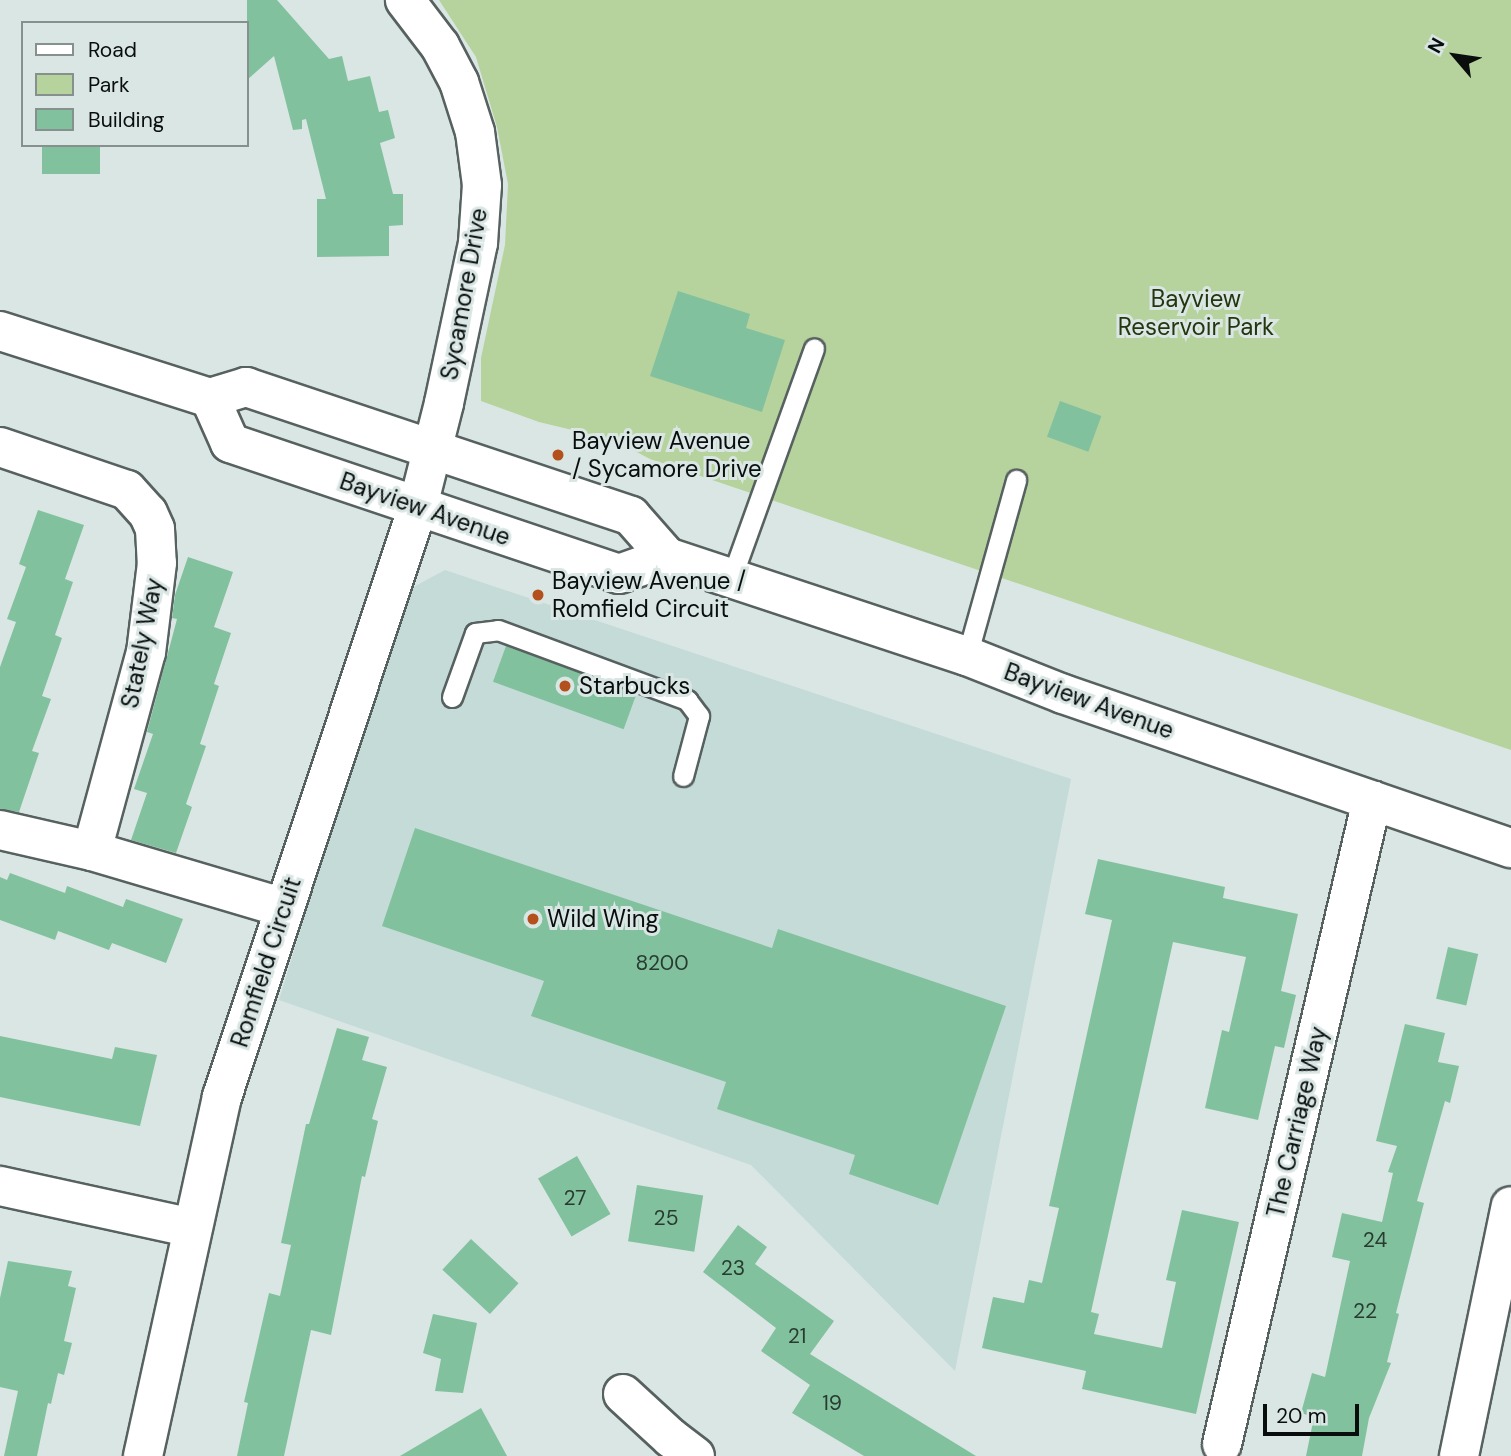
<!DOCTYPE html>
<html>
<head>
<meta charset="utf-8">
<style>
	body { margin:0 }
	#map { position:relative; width:1511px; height:1456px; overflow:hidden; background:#d9e6e4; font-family:"DM Sans",sans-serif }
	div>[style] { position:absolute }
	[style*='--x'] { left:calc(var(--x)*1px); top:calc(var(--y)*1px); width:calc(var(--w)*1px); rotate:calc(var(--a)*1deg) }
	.built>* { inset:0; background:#c5dbd8 }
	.green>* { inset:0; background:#b6d29d }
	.building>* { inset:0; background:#82c19e; transform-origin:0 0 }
	.roads { filter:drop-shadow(2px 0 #566160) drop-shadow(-2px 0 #566160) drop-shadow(0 2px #566160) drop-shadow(0 -2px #566160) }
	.service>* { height:19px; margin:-9.5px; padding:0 9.5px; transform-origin:9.5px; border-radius:9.5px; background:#fff }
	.minor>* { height:38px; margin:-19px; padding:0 19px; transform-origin:19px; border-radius:19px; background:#fff }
	.secondary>* { height:38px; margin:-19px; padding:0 19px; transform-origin:19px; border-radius:19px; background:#fff }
	.dots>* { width:19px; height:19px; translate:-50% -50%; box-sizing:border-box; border:4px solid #d9e6e4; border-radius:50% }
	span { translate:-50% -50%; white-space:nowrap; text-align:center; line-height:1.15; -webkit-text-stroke:6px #d9e6e4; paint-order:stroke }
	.number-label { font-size:21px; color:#273b31 }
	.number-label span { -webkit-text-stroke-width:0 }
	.street-label { font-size:24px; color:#090e0d }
	.park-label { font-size:24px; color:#23360d }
	.poi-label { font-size:24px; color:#090e0d }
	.left { translate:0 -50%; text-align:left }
	.legend { position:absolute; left:21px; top:21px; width:228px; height:126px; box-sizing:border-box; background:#d9e6e4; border:2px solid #86908e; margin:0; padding:9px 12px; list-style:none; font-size:21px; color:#090e0d }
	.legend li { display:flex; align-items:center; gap:14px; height:35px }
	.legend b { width:35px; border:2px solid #86908e }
	.north { position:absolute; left:1420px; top:21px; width:70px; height:70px; -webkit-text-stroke:5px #d9e6e4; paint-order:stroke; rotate:299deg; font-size:19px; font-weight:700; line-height:28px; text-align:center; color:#090e0d }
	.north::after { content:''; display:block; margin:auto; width:24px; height:32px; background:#090e0d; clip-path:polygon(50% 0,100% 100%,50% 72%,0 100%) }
	.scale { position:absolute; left:1263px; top:1404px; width:96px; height:32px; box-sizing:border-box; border:4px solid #090e0d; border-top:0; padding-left:9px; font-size:21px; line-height:24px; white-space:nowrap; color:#090e0d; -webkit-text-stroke:5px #d9e6e4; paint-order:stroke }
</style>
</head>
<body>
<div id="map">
	<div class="built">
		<div style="clip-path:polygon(445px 570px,1071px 779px,955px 1371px,751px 1165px,279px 1000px,404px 592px)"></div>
	</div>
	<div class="green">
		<div style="clip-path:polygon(439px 0,1511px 0,1511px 750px,650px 459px,614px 440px,539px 422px,481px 401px,481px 358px,505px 245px,508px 184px,497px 127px,476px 57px)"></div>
	</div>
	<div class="building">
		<div style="clip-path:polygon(247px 0,277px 0,329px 59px,342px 56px,348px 81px,370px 76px,379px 112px,388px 110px,395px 138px,380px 143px,393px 194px,403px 194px,403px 225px,389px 226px,389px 256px,317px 257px,317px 199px,326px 199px,306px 119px,302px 120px,302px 129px,293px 130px,274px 56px,247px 80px)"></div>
		<div style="left:42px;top:145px;width:58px;height:29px"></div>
		<div style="clip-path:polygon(678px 291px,750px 314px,746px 328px,785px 340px,762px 412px,650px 376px)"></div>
		<div style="left:1060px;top:401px;width:44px;height:38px;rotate:20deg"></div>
		<div style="clip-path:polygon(38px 510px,84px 525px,65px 579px,73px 582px,55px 635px,62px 638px,42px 696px,51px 699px,32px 751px,39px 753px,19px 812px,0 809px,0 667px,16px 622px,7px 619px,26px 567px,19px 564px)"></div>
		<div style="clip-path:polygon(188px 557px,233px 572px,214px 627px,231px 633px,214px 684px,219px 686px,200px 744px,206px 746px,186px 804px,192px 807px,176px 853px,131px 840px,147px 793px,134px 789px,153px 734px,147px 732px,177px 619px,172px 618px,175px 595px)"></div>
		<div style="left:506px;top:646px;width:139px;height:38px;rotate:20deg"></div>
		<div style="clip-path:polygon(415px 828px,772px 948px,778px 929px,1006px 1006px,938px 1205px,849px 1174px,855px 1155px,717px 1109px,726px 1082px,531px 1016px,544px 981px,382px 926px)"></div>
		<div style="clip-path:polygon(1098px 859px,1225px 887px,1223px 898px,1298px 914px,1281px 991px,1296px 995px,1284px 1048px,1275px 1046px,1258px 1120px,1205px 1108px,1222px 1030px,1229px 1032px,1246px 957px,1173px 942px,1091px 1312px,1099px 1314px,1094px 1334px,1162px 1348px,1176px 1282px,1166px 1280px,1182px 1210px,1239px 1222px,1196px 1414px,1082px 1389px,1086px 1371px,982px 1348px,993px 1297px,1024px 1303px,1029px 1280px,1042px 1283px,1059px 1208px,1049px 1206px,1112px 920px,1085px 914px)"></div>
		<div style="clip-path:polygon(10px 873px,65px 893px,67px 886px,123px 907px,126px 899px,183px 919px,166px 963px,112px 943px,109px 950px,58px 931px,55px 940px,0 920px,0 877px,7px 880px)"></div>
		<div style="left:1448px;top:947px;width:31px;height:53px;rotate:13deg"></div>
		<div style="clip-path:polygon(1405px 1024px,1445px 1033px,1438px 1062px,1459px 1066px,1450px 1103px,1445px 1101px,1417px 1201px,1424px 1203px,1396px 1313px,1399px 1314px,1387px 1362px,1391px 1363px,1369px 1418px,1362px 1456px,1306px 1456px,1314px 1417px,1301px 1413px,1312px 1373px,1325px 1377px,1350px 1261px,1332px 1257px,1342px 1213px,1382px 1222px,1393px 1173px,1388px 1172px,1397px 1146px,1376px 1141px)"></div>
		<div style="clip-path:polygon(337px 1028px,369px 1037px,362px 1060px,387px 1067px,372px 1119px,378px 1121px,365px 1177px,362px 1176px,331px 1335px,311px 1330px,284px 1456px,237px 1456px,248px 1403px,244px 1402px,269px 1293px,280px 1296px,291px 1245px,281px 1243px,306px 1124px,309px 1124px)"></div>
		<div style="clip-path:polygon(0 1036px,112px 1059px,115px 1047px,157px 1055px,140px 1126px,0 1097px)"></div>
		<div style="left:577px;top:1156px;width:67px;height:45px;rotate:60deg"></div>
		<div style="left:637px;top:1185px;width:67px;height:57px;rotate:9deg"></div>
		<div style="clip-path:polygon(738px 1225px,767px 1247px,755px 1264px,834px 1321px,810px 1354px,976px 1456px,864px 1456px,792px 1413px,810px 1385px,761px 1351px,776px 1328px,703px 1272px)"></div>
		<div style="left:471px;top:1239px;width:65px;height:42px;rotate:43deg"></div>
		<div style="clip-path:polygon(8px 1261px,72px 1271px,68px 1286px,76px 1288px,64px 1341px,72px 1343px,64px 1375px,58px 1373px,51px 1404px,48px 1403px,37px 1456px,4px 1456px,18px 1391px,0 1387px,0 1298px)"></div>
		<div style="clip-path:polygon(433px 1314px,477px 1323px,463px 1393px,435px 1391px,441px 1359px,423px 1353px)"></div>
		<div style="clip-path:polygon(481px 1408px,507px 1456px,400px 1456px)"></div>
	</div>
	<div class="roads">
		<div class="service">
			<div style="--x:731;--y:579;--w:245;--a:-70.2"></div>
			<div style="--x:967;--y:656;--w:183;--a:-74.4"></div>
			<div style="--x:452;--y:697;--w:68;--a:-70.2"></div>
			<div style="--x:475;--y:633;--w:23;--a:-7"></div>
			<div style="--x:498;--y:630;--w:202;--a:20.3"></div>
			<div style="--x:687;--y:700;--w:20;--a:53"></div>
			<div style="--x:699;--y:716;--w:62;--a:104.9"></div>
		</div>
		<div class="minor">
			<div style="--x:0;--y:447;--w:134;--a:18.7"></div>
			<div style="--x:127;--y:490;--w:31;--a:48"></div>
			<div style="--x:148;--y:513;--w:17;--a:66"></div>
			<div style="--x:155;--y:529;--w:34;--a:87"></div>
			<div style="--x:157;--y:563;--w:90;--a:97"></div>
			<div style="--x:146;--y:652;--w:206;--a:105.2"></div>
			<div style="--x:0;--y:830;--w:94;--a:12.9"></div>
			<div style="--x:92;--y:851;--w:200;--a:16.5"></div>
			<div style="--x:0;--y:1186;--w:197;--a:12.3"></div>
			<div style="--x:623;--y:1394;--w:65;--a:42.5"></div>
			<div style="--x:671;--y:1438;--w:30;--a:37"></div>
			<div style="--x:1222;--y:1444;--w:661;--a:-76.89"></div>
			<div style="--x:143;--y:1456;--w:368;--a:-77.6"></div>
			<div style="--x:222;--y:1097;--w:623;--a:-71.65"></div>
			<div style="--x:418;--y:506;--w:106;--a:-75.8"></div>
			<div style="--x:444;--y:403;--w:164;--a:-78"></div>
			<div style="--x:478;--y:243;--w:58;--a:-86.1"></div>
			<div style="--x:482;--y:185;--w:53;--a:-97.5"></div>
			<div style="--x:475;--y:132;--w:52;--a:-107.7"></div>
			<div style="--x:459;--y:82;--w:41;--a:-117.8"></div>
			<div style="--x:440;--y:46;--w:58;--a:-127.3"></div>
			<div style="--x:1459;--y:1456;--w:255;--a:-78.3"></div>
		</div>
		<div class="secondary">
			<div style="--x:0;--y:331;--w:220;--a:17.7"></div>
			<div style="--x:210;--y:398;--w:38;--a:-17"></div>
			<div style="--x:246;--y:387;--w:406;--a:18.5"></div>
			<div style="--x:631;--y:516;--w:55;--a:48.7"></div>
			<div style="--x:667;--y:557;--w:316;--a:18.3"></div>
			<div style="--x:967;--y:656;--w:103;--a:21.6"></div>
			<div style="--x:1063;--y:694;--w:474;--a:19"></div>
			<div style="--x:210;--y:398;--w:49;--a:66"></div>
			<div style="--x:230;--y:443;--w:410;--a:18.6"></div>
			<div style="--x:619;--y:574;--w:51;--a:-19.5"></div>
		</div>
	</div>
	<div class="dots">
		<div style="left:558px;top:455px;background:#b3501b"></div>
		<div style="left:538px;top:595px;background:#b3501b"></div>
		<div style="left:565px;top:686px;background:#b3501b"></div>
		<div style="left:533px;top:919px;background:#b3501b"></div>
	</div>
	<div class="number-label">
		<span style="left:662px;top:963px">8200</span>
		<span style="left:575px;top:1198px">27</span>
		<span style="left:666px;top:1218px">25</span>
		<span style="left:1375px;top:1240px">24</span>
		<span style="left:733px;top:1268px">23</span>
		<span style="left:1365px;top:1311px">22</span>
		<span style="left:797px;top:1336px">21</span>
		<span style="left:832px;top:1403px">19</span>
	</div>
	<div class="street-label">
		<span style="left:464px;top:294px;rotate:-80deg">Sycamore Drive</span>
		<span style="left:425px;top:509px;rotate:19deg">Bayview Avenue</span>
		<span style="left:142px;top:643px;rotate:-79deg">Stately Way</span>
		<span style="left:1089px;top:701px;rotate:20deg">Bayview Avenue</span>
		<span style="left:266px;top:962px;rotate:-72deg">Romfield Circuit</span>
		<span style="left:1297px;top:1122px;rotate:-77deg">The Carriage Way</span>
	</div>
	<div class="park-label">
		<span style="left:1196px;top:313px">Bayview<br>Reservoir Park</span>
	</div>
	<div class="poi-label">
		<span class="left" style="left:572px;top:455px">Bayview Avenue<br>/ Sycamore Drive</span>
		<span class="left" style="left:552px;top:595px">Bayview Avenue /<br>Romfield Circuit</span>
		<span class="left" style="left:579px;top:686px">Starbucks</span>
		<span class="left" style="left:547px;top:919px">Wild Wing</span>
	</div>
	<ul class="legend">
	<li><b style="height:9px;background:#fff"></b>Road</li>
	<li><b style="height:19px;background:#b6d29d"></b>Park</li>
	<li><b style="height:19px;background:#82c19e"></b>Building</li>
	</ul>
	<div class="north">N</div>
	<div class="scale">20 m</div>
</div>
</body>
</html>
